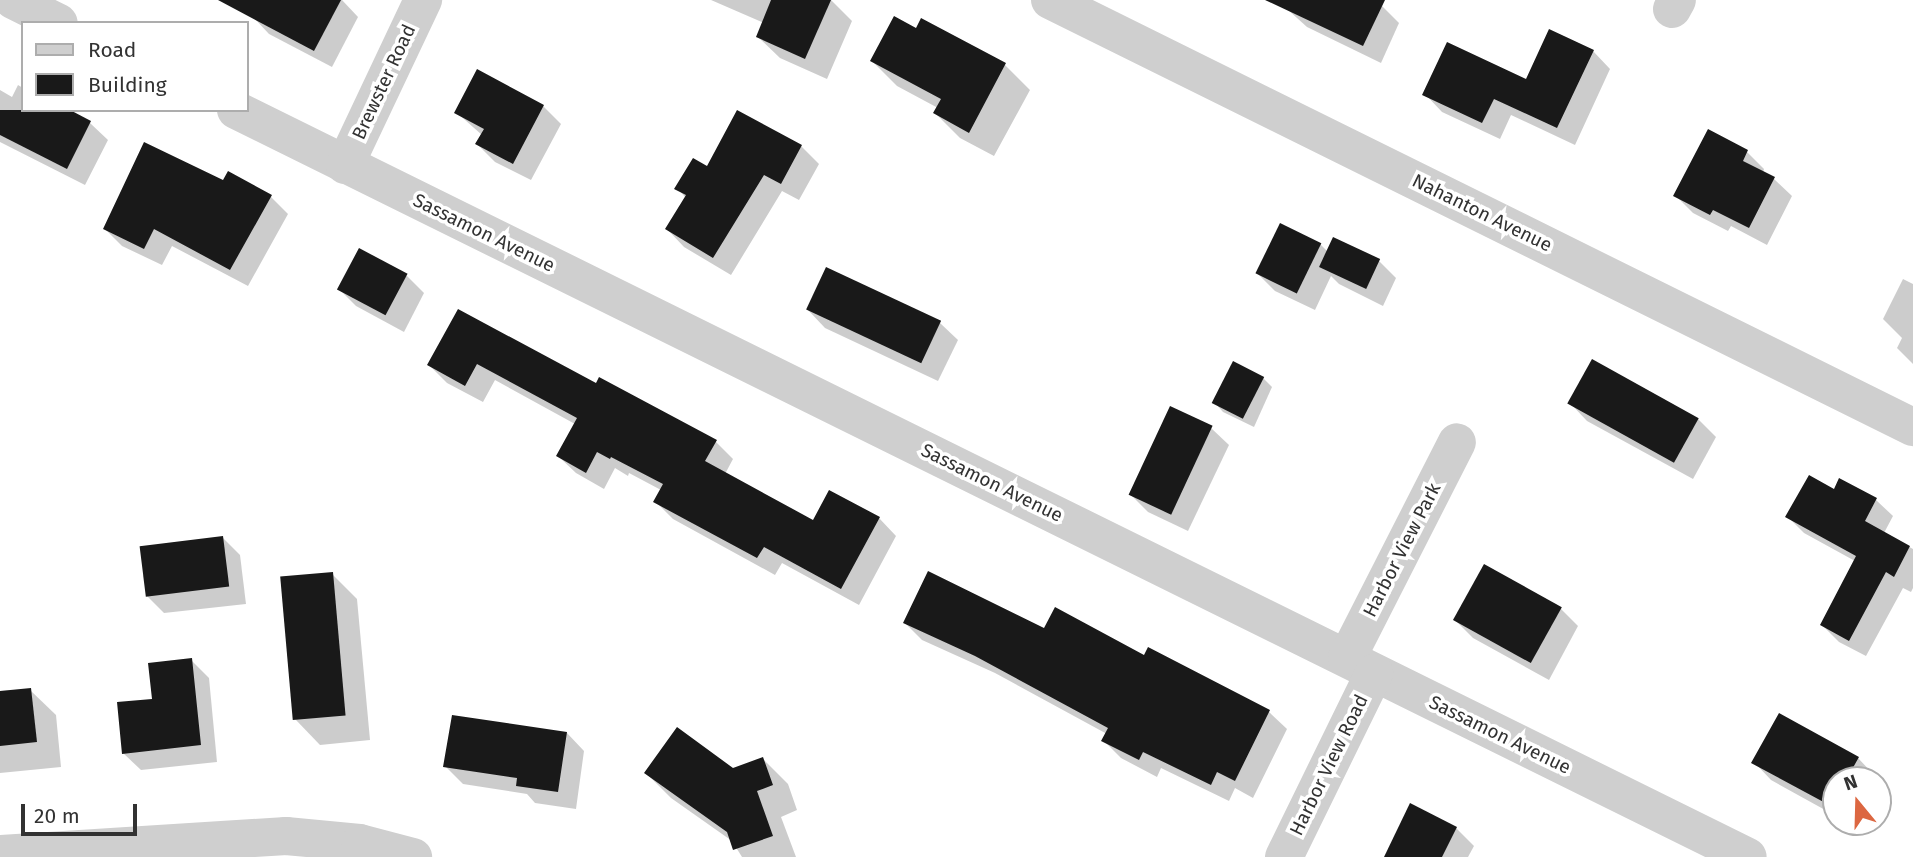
<!DOCTYPE html>
<html>
<head>
<meta charset="utf-8">
<style>
	body { margin:0 }
	#map { position:relative; width:1913px; height:857px; overflow:hidden; background:#fff; font-family:"Fira Sans",sans-serif }
	div>[style] { position:absolute }
	[style*='--x'] { left:calc(var(--x)*1px); top:calc(var(--y)*1px); width:calc(var(--w)*1px); rotate:calc(var(--a)*1deg) }
	.shadow>* { inset:0; background:#0003 }
	.building>* { inset:0; background:#191919; transform-origin:0 0 }
	.minor>* { height:38px; margin:-19px; padding:0 19px; transform-origin:19px; border-radius:19px; background:#cfcfcf }
	span { translate:-50% -50%; white-space:nowrap; text-align:center; line-height:1.15; -webkit-text-stroke:7px #fff; paint-order:stroke }
	.street-label { font-size:19px; color:#323232 }
	.legend { position:absolute; left:21px; top:21px; width:228px; height:91px; box-sizing:border-box; background:#fff; border:2px solid #adadad; margin:0; padding:9px 12px; list-style:none; font-size:21px; color:#323232 }
	.legend li { display:flex; align-items:center; gap:14px; height:35px }
	.legend b { width:35px; border:2px solid #adadad }
	.north { position:absolute; left:1822px; top:766px; width:70px; height:70px; box-sizing:border-box; background:#fff; border:2px solid #adadad; border-radius:50%; rotate:341deg; font-size:19px; font-weight:700; line-height:28px; text-align:center; color:#323232 }
	.north::after { content:''; display:block; margin:auto; width:24px; height:32px; background:#dc6741; clip-path:polygon(50% 0,100% 100%,50% 72%,0 100%) }
	.scale { position:absolute; left:21px; top:804px; width:116px; height:32px; box-sizing:border-box; border:4px solid #323232; border-top:0; padding-left:9px; font-size:21px; line-height:24px; white-space:nowrap; color:#323232; -webkit-text-stroke:5px #fff; paint-order:stroke }
</style>
</head>
<body>
<div id="map">
	<div class="shadow">
		<div style="clip-path:polygon(250px 0,342px 0,358px 17px,332px 67px,269px 34px,252px 16px)"></div>
		<div style="clip-path:polygon(711px 0,831px 0,852px 21px,827px 79px,780px 58px,758px 37px,764px 23px)"></div>
		<div style="clip-path:polygon(1277px 0,1369px 0,1382px 6px,1399px 23px,1381px 63px,1307px 27px)"></div>
		<div style="clip-path:polygon(922px 20px,1005px 65px,1030px 90px,994px 156px,960px 138px,935px 113px,938px 108px,897px 86px,872px 61px,917px 30px)"></div>
		<div style="clip-path:polygon(1593px 51px,1610px 69px,1575px 145px,1511px 115px,1500px 139px,1442px 112px,1425px 94px,1527px 82px)"></div>
		<div style="clip-path:polygon(18px 85px,23px 88px,23px 110px,66px 110px,90px 123px,108px 140px,85px 185px,0 142px,0 90px,12px 97px)"></div>
		<div style="clip-path:polygon(543px 106px,561px 124px,531px 180px,495px 162px,477px 144px,482px 135px,456px 112px)"></div>
		<div style="clip-path:polygon(801px 146px,819px 164px,799px 200px,782px 191px,731px 275px,684px 247px,667px 229px,686px 198px,677px 188px,707px 168px)"></div>
		<div style="clip-path:polygon(1747px 152px,1764px 169px,1763px 173px,1774px 179px,1792px 196px,1767px 245px,1731px 226px,1728px 231px,1693px 213px,1676px 196px)"></div>
		<div style="clip-path:polygon(224px 183px,270px 196px,288px 214px,248px 286px,172px 246px,162px 265px,122px 246px,105px 229px)"></div>
		<div style="clip-path:polygon(1320px 244px,1328px 252px,1379px 261px,1396px 278px,1383px 306px,1339px 284px,1331px 276px,1315px 310px,1275px 291px,1258px 274px)"></div>
		<div style="clip-path:polygon(407px 276px,424px 293px,404px 332px,356px 306px,339px 289px)"></div>
		<div style="clip-path:polygon(1903px 279px,1913px 284px,1913px 364px,1897px 348px,1902px 338px,1883px 319px)"></div>
		<div style="clip-path:polygon(808px 310px,940px 323px,958px 340px,938px 381px,825px 328px)"></div>
		<div style="clip-path:polygon(458px 311px,596px 385px,716px 442px,733px 459px,725px 474px,813px 522px,879px 518px,896px 536px,859px 605px,782px 563px,775px 575px,673px 519px,655px 501px,661px 490px,629px 473px,628px 476px,615px 468px,604px 489px,576px 473px,558px 456px,575px 424px,495px 380px,483px 402px,447px 383px,429px 365px)"></div>
		<div style="clip-path:polygon(1593px 362px,1698px 419px,1716px 437px,1693px 479px,1587px 421px,1570px 403px)"></div>
		<div style="clip-path:polygon(1234px 364px,1263px 378px,1272px 387px,1254px 427px,1223px 412px,1215px 403px)"></div>
		<div style="clip-path:polygon(1171px 408px,1211px 428px,1229px 445px,1188px 531px,1148px 512px,1130px 494px)"></div>
		<div style="clip-path:polygon(1834px 491px,1876px 500px,1893px 516px,1884px 533px,1913px 549px,1913px 588px,1911px 592px,1903px 588px,1866px 656px,1839px 642px,1822px 625px,1855px 561px,1804px 533px,1787px 516px)"></div>
		<div style="clip-path:polygon(223px 538px,240px 555px,246px 604px,164px 613px,146px 595px)"></div>
		<div style="clip-path:polygon(332px 574px,357px 599px,370px 740px,320px 745px,295px 719px)"></div>
		<div style="clip-path:polygon(1561px 609px,1578px 626px,1549px 680px,1473px 638px,1455px 620px)"></div>
		<div style="clip-path:polygon(905px 623px,1045px 630px,1144px 657px,1148px 649px,1269px 712px,1287px 729px,1253px 798px,1235px 788px,1229px 801px,1161px 768px,1157px 777px,1121px 758px,1103px 740px,1107px 734px,995px 673px,922px 640px)"></div>
		<div style="clip-path:polygon(191px 660px,209px 678px,217px 762px,141px 770px,123px 753px,154px 701px)"></div>
		<div style="clip-path:polygon(30px 690px,56px 715px,61px 767px,0 773px,0 691px)"></div>
		<div style="clip-path:polygon(567px 733px,584px 751px,576px 809px,535px 803px,527px 794px,463px 784px,445px 766px)"></div>
		<div style="clip-path:polygon(1858px 758px,1875px 776px,1873px 780px,1836px 780px,1836px 816px,1771px 780px,1754px 762px)"></div>
		<div style="clip-path:polygon(763px 759px,788px 784px,797px 810px,781px 817px,796px 857px,742px 857px,732px 841px,671px 798px,646px 773px,733px 770px)"></div>
		<div style="clip-path:polygon(1456px 828px,1474px 846px,1468px 857px,1386px 857px)"></div>
	</div>
	<div class="building">
		<div style="clip-path:polygon(218px 0,341px 0,314px 51px)"></div>
		<div style="clip-path:polygon(771px 0,831px 0,805px 59px,756px 37px)"></div>
		<div style="clip-path:polygon(1265px 0,1385px 0,1363px 46px)"></div>
		<div style="clip-path:polygon(894px 16px,916px 28px,921px 18px,1006px 63px,969px 133px,933px 113px,941px 99px,870px 61px)"></div>
		<div style="clip-path:polygon(1549px 29px,1594px 50px,1557px 128px,1494px 99px,1482px 123px,1422px 95px,1447px 42px,1526px 79px)"></div>
		<div style="clip-path:polygon(477px 69px,544px 105px,513px 164px,475px 144px,484px 129px,454px 113px)"></div>
		<div style="clip-path:polygon(0 110px,70px 110px,91px 121px,67px 169px,0 135px)"></div>
		<div style="clip-path:polygon(737px 110px,802px 145px,781px 184px,764px 175px,713px 258px,665px 229px,686px 195px,674px 189px,693px 158px,707px 166px)"></div>
		<div style="clip-path:polygon(1708px 129px,1748px 150px,1743px 161px,1775px 177px,1749px 228px,1713px 210px,1710px 215px,1673px 196px)"></div>
		<div style="clip-path:polygon(144px 142px,223px 180px,228px 171px,272px 195px,230px 270px,154px 229px,144px 249px,103px 229px)"></div>
		<div style="left:1280px;top:223px;width:46px;height:56px;rotate:26deg"></div>
		<div style="left:1333px;top:237px;width:52px;height:33px;rotate:25deg"></div>
		<div style="left:359px;top:248px;width:55px;height:47px;rotate:28deg"></div>
		<div style="left:826px;top:267px;width:127px;height:47px;rotate:25deg"></div>
		<div style="clip-path:polygon(458px 309px,596px 383px,599px 377px,717px 440px,705px 461px,813px 520px,829px 490px,880px 517px,841px 589px,764px 547px,757px 558px,653px 502px,663px 484px,611px 457px,610px 459px,597px 452px,586px 473px,556px 456px,577px 418px,477px 364px,465px 386px,427px 365px)"></div>
		<div style="left:1592px;top:359px;width:122px;height:51px;rotate:29deg"></div>
		<div style="left:1233px;top:361px;width:35px;height:47px;rotate:27deg"></div>
		<div style="left:1170px;top:406px;width:47px;height:98px;rotate:25deg"></div>
		<div style="clip-path:polygon(1809px 475px,1834px 489px,1839px 478px,1877px 498px,1865px 521px,1910px 546px,1894px 577px,1886px 572px,1849px 641px,1820px 625px,1856px 556px,1785px 517px)"></div>
		<div style="left:223px;top:536px;width:51px;height:84px;rotate:83deg"></div>
		<div style="left:1484px;top:564px;width:89px;height:64px;rotate:29deg"></div>
		<div style="clip-path:polygon(928px 571px,1044px 628px,1055px 607px,1144px 655px,1148px 647px,1270px 710px,1235px 781px,1217px 772px,1211px 785px,1143px 752px,1139px 760px,1101px 741px,1108px 728px,975px 656px,903px 623px)"></div>
		<div style="left:333px;top:572px;width:144px;height:53px;rotate:85deg"></div>
		<div style="clip-path:polygon(192px 658px,201px 745px,122px 754px,117px 702px,152px 699px,148px 663px)"></div>
		<div style="clip-path:polygon(31px 688px,37px 742px,0 746px,0 691px)"></div>
		<div style="clip-path:polygon(1779px 713px,1859px 757px,1846px 780px,1836px 780px,1836px 798px,1831px 806px,1751px 763px)"></div>
		<div style="clip-path:polygon(452px 715px,567px 732px,558px 792px,516px 786px,517px 778px,443px 767px)"></div>
		<div style="clip-path:polygon(677px 727px,733px 768px,763px 757px,773px 785px,757px 791px,773px 836px,733px 850px,727px 832px,644px 773px)"></div>
		<div style="clip-path:polygon(1410px 803px,1457px 827px,1442px 857px,1384px 857px)"></div>
	</div>
	<div class="minor">
		<div style="--x:13;--y:0;--w:51;--a:26.6"></div>
		<div style="--x:1050;--y:0;--w:963;--a:26.33"></div>
		<div style="--x:1672;--y:9;--w:10;--a:-61"></div>
		<div style="--x:236;--y:110;--w:1686;--a:26.29"></div>
		<div style="--x:345;--y:165;--w:183;--a:-64.7"></div>
		<div style="--x:1347;--y:658;--w:242;--a:-63"></div>
		<div style="--x:0;--y:854;--w:287;--a:-3.6"></div>
		<div style="--x:286;--y:836;--w:74;--a:5.4"></div>
		<div style="--x:360;--y:843;--w:55;--a:14.8"></div>
		<div style="--x:1284;--y:857;--w:205;--a:-63.9"></div>
	</div>
	<div class="street-label">
		<span style="left:384px;top:82px;rotate:-65deg">Brewster Road</span>
		<span style="left:1482px;top:213px;rotate:26deg">Nahanton Avenue</span>
		<span style="left:484px;top:233px;rotate:26deg">Sassamon Avenue</span>
		<span style="left:992px;top:483px;rotate:26deg">Sassamon Avenue</span>
		<span style="left:1402px;top:550px;rotate:-63deg">Harbor View Park</span>
		<span style="left:1500px;top:735px;rotate:26deg">Sassamon Avenue</span>
		<span style="left:1329px;top:765px;rotate:-64deg">Harbor View Road</span>
	</div>
	<ul class="legend">
	<li><b style="height:9px;background:#cfcfcf"></b>Road</li>
	<li><b style="height:19px;background:#191919"></b>Building</li>
	</ul>
	<div class="north">N</div>
	<div class="scale">20 m</div>
</div>
</body>
</html>
